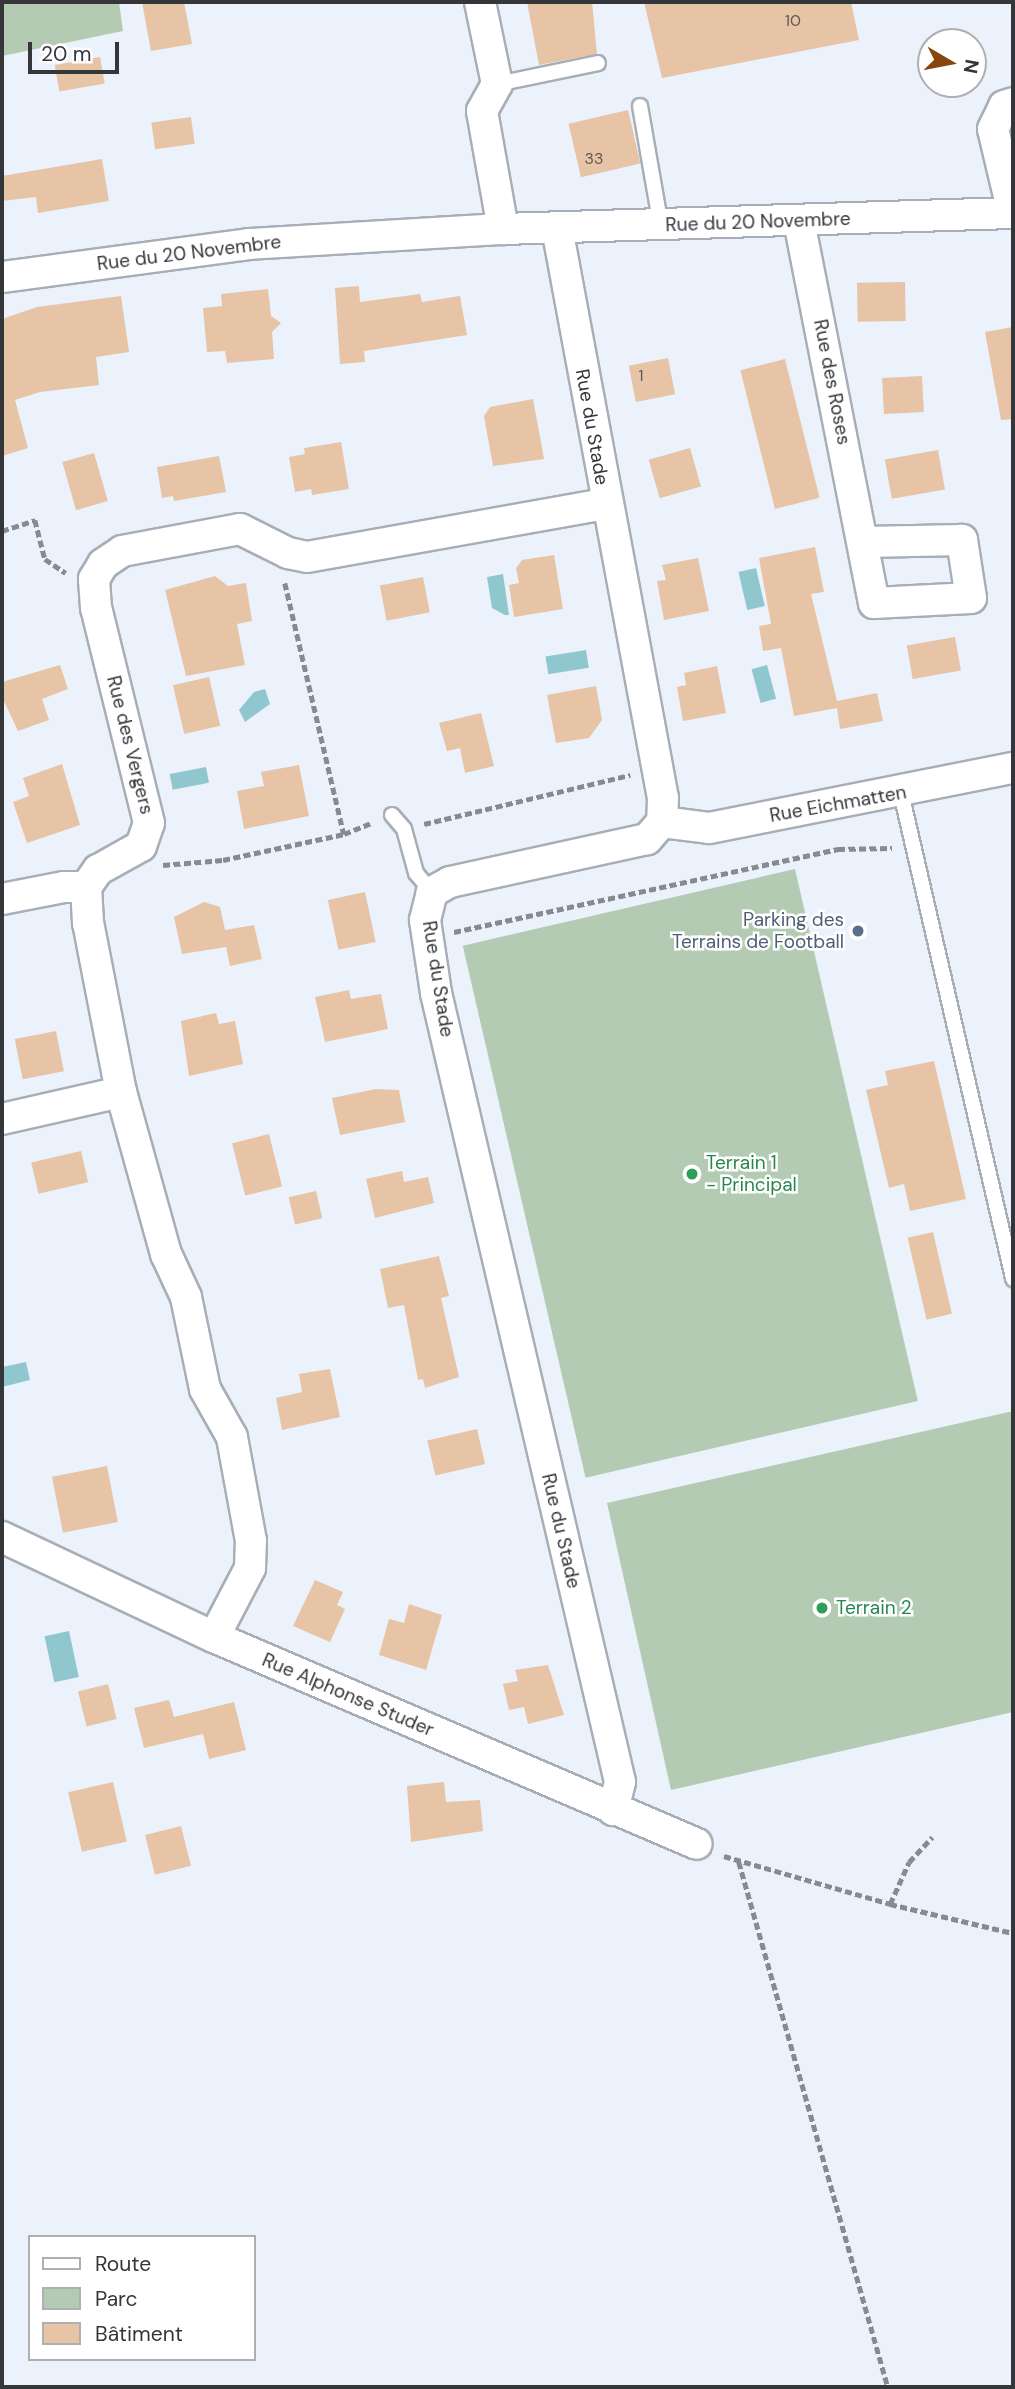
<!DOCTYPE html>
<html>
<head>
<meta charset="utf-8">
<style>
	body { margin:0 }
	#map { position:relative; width:1015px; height:2389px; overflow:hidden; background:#ebf2fc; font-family:"DM Sans",sans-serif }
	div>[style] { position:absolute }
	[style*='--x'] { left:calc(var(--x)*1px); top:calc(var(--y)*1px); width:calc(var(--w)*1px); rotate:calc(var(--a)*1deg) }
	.green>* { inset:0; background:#b4cbb3; transform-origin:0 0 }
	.water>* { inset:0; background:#90c7cf; transform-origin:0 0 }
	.building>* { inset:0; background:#e6c4a5; transform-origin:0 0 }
	.path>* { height:4.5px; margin-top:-2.25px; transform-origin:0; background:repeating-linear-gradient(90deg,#868b91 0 7px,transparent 0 10.5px) }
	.roads { filter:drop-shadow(2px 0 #a7aeb7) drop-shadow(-2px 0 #a7aeb7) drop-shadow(0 2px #a7aeb7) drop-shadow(0 -2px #a7aeb7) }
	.lane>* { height:14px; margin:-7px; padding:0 7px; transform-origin:7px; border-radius:7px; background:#fff }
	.street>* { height:30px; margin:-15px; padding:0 15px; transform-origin:15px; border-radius:15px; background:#fff }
	.dots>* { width:19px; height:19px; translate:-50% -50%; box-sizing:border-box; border:4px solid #fff; border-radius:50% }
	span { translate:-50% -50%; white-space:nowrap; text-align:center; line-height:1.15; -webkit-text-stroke:5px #fff; paint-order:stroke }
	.number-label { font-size:16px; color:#605a55 }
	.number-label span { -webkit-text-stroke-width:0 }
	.street-label { font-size:19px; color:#34363a }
	.service-label { font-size:19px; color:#4e5e75 }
	.right { translate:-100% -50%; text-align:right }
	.leisure-label { font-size:19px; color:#27864d }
	.left { translate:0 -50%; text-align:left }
	.frame { position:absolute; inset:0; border:4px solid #34363a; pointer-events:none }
	.legend { position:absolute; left:28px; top:2235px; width:228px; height:126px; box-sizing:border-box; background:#fff; border:2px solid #aeafb0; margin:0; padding:9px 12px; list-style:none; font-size:21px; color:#34363a }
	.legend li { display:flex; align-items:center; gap:14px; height:35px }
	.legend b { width:35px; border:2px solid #aeafb0 }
	.north { position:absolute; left:917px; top:28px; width:70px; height:70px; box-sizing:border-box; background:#fff; border:2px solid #aeafb0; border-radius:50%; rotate:100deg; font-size:19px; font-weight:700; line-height:28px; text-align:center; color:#34363a }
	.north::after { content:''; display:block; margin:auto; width:24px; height:32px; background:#86460c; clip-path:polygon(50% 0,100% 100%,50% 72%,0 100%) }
	.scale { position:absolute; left:28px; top:42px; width:91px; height:32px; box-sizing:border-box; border:4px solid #34363a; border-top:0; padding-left:9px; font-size:21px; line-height:24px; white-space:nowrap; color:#34363a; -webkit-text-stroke:5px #fff; paint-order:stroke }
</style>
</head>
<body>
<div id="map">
	<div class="green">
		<div style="clip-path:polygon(2px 2px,119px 2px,123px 31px,2px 56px)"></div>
		<div style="left:795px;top:869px;width:546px;height:341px;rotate:77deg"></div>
		<div style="clip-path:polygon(1013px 1411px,1013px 1712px,671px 1790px,607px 1503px)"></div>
	</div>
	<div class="water">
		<div style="left:756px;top:568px;width:39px;height:18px;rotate:77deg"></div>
		<div style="clip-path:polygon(503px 574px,509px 615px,505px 615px,492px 608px,487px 577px)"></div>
		<div style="left:586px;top:650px;width:18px;height:41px;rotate:81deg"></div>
		<div style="left:767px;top:665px;width:35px;height:16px;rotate:75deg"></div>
		<div style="clip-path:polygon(265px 689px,270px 704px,245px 722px,239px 710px,254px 692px)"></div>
		<div style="left:206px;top:767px;width:16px;height:37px;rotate:79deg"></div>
		<div style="clip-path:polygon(26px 1362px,30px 1380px,2px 1387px,2px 1367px)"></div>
		<div style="left:69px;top:1631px;width:47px;height:25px;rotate:78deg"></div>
	</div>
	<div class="building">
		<div style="clip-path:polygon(142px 2px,184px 2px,192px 44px,151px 51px)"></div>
		<div style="clip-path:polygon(527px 2px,592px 2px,597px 54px,539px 65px)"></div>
		<div style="clip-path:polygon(644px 2px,851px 2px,859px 40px,662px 78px)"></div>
		<div style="left:100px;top:57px;width:27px;height:46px;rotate:80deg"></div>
		<div style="left:628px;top:110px;width:55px;height:61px;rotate:77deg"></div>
		<div style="left:191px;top:117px;width:27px;height:40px;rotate:82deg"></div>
		<div style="clip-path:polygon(102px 159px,109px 201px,38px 213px,36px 197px,2px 201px,2px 176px)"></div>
		<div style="left:905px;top:282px;width:39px;height:48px;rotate:89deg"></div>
		<div style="clip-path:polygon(359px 286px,360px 302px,420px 294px,422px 302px,460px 296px,467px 335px,364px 351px,365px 362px,340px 364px,335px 288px)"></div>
		<div style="clip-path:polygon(268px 289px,271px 316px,281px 323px,272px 332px,274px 359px,227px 363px,225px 351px,207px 352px,203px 308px,222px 306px,221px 294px)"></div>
		<div style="clip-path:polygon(121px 296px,129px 352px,96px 357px,99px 385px,40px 392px,15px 400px,28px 448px,2px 456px,2px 319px,37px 307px)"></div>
		<div style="clip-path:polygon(1013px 327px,1013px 419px,1001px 420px,985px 332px)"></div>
		<div style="left:668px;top:358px;width:37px;height:40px;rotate:79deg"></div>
		<div style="left:785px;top:359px;width:143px;height:46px;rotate:76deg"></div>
		<div style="left:922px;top:376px;width:36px;height:40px;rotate:87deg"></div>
		<div style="clip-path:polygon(533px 399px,544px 459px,493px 466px,484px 416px,490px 407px)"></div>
		<div style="clip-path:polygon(341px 442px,349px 489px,312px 495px,311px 489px,295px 492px,289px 457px,305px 454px,304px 448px)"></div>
		<div style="left:690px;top:448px;width:40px;height:43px;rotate:74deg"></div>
		<div style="left:938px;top:450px;width:40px;height:54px;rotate:80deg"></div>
		<div style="left:94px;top:453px;width:50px;height:33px;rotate:74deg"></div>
		<div style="clip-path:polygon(219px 456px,226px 492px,174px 501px,173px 496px,162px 498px,157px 467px)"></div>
		<div style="clip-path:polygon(815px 547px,824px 592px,811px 594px,837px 701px,877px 693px,883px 721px,840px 729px,837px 708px,794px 716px,781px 648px,763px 651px,759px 626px,771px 624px,759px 558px)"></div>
		<div style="clip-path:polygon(554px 555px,563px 609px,514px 617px,509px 585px,519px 583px,516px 568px,522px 560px)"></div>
		<div style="clip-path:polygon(698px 558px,709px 611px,664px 620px,657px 581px,666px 580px,662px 565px)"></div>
		<div style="clip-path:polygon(215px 576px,228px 586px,246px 583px,252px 621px,237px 624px,245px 665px,186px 676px,165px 590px)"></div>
		<div style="left:423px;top:577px;width:36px;height:44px;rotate:79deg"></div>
		<div style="left:955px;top:637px;width:34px;height:49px;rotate:80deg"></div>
		<div style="clip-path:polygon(60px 665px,68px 689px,42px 699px,49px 720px,18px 731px,2px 697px,2px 682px)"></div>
		<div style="clip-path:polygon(717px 666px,726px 713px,683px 721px,677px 687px,686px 685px,684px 673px)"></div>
		<div style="left:209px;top:677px;width:50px;height:37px;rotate:77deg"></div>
		<div style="clip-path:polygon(596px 686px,602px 720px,589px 738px,556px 743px,547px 695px)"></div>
		<div style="clip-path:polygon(481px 713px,494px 766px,465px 773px,460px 748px,447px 751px,439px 723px)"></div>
		<div style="clip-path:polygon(62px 764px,80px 825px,27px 843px,13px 802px,29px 796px,23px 778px)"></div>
		<div style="clip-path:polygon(299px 765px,309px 816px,244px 829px,237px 791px,264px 786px,261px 772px)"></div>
		<div style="left:365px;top:892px;width:51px;height:38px;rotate:78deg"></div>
		<div style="clip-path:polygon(204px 902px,220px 907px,225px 930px,254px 925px,262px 959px,230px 966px,226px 947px,182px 954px,174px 917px)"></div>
		<div style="clip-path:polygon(349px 990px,351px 999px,381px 994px,388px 1029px,325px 1042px,315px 997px)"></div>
		<div style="clip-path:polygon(216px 1013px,219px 1024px,235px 1021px,243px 1064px,189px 1076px,181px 1021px)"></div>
		<div style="left:56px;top:1031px;width:41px;height:42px;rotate:79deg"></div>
		<div style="clip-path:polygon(934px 1061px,966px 1199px,910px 1211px,904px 1184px,889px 1188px,866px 1090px,888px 1085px,885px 1071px)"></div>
		<div style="clip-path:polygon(376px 1089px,399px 1090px,405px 1122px,340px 1135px,332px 1098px)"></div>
		<div style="left:269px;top:1134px;width:54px;height:38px;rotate:76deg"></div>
		<div style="left:81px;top:1151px;width:32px;height:51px;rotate:77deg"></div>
		<div style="clip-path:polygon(402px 1171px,404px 1182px,428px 1177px,434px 1203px,375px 1218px,366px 1179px)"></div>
		<div style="left:316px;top:1191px;width:28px;height:28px;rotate:77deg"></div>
		<div style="left:933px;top:1232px;width:84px;height:26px;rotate:77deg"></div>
		<div style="clip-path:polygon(439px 1256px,449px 1296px,441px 1298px,459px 1377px,425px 1388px,423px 1379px,418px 1380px,404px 1305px,388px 1308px,380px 1269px)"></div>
		<div style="clip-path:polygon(330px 1369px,340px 1417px,282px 1430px,276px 1398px,302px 1392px,299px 1374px)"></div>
		<div style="left:477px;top:1429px;width:36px;height:51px;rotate:77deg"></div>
		<div style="left:107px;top:1466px;width:57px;height:56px;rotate:79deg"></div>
		<div style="clip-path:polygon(315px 1580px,343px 1592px,337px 1605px,345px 1609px,330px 1642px,293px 1626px)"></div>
		<div style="clip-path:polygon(409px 1604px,442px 1615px,426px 1670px,379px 1655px,389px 1619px,404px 1623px)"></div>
		<div style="clip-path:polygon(548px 1665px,564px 1715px,528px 1724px,524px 1707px,509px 1710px,503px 1684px,518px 1681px,515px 1670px)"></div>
		<div style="left:108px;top:1684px;width:36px;height:31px;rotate:76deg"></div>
		<div style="clip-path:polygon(169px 1700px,174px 1717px,234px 1702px,246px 1750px,209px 1759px,203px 1734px,144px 1748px,134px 1708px)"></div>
		<div style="left:113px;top:1782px;width:61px;height:46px;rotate:77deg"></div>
		<div style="clip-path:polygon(444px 1782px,446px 1802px,480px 1800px,483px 1831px,411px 1842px,407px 1786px)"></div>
		<div style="left:181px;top:1826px;width:41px;height:37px;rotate:76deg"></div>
	</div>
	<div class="path">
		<div style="--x:2;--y:531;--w:35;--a:-18"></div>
		<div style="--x:35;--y:520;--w:40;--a:75.6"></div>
		<div style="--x:45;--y:559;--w:25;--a:34"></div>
		<div style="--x:285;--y:583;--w:258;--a:76.8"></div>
		<div style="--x:424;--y:824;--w:212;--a:-13.4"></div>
		<div style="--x:163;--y:865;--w:60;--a:-4.8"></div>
		<div style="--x:223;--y:860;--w:124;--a:-12.1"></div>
		<div style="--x:344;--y:834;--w:29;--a:-22"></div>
		<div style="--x:454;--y:932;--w:393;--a:-12.2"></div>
		<div style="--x:838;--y:849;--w:54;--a:-1.1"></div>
		<div style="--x:724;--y:1856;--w:173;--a:16.1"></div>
		<div style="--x:890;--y:1904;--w:126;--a:13.3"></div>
		<div style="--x:739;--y:1862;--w:546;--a:74.16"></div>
		<div style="--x:890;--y:1904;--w:46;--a:-65.7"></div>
		<div style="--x:909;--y:1862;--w:34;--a:-47"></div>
	</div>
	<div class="roads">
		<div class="lane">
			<div style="--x:497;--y:84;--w:103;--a:-11.7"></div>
			<div style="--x:640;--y:106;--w:122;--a:80.1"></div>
			<div style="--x:901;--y:793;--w:499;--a:77"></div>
			<div style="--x:392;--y:815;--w:18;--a:49"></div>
			<div style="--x:404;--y:829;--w:46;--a:74.7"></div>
			<div style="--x:416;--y:873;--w:25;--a:50"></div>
		</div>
		<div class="street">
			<div style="--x:480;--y:2;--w:84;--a:78.3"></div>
			<div style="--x:497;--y:84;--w:31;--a:119"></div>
			<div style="--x:482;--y:111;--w:120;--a:79.9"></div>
			<div style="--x:1013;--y:213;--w:86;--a:-103.4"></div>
			<div style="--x:993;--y:129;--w:25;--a:-64"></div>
			<div style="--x:1004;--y:106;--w:9;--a:-18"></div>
			<div style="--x:799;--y:221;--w:389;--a:78.9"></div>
			<div style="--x:874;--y:603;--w:97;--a:-3"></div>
			<div style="--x:971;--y:598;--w:59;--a:-98.8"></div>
			<div style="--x:962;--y:540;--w:98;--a:178.8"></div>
			<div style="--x:557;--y:228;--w:580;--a:79.47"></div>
			<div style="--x:663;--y:798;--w:24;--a:92"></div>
			<div style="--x:662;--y:822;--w:23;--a:131"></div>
			<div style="--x:647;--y:839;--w:202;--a:167.7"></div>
			<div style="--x:450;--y:882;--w:21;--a:151"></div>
			<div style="--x:432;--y:892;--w:29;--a:104"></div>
			<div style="--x:425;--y:920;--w:74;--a:81.4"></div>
			<div style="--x:436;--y:993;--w:810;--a:76.87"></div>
			<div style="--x:620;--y:1782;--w:29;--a:104"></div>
			<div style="--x:2;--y:277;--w:249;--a:-7.6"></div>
			<div style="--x:249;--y:244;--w:254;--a:-3.4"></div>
			<div style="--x:503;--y:229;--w:510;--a:-1.8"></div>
			<div style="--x:662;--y:822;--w:47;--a:7.3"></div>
			<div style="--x:709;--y:828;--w:310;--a:-11.2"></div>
			<div style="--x:2;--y:899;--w:63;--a:-11"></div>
			<div style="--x:64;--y:887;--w:22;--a:0"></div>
			<div style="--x:2;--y:1119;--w:122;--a:-12.8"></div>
			<div style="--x:2;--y:1537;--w:234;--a:25.3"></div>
			<div style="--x:214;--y:1637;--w:525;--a:23.2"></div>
			<div style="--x:214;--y:1637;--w:78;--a:-62.4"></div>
			<div style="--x:250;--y:1568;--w:27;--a:-88"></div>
			<div style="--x:251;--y:1541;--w:106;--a:-100.4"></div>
			<div style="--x:232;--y:1437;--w:55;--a:-119.4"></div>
			<div style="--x:205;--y:1389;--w:94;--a:-101.7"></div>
			<div style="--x:186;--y:1297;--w:47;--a:-114.9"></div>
			<div style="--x:166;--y:1254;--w:168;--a:-105.5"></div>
			<div style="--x:121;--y:1092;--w:172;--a:-101"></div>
			<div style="--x:88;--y:923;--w:36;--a:-93"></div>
			<div style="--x:86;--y:887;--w:21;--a:-55"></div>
			<div style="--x:98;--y:870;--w:49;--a:-29.2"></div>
			<div style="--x:141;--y:846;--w:24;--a:-71"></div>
			<div style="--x:149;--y:823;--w:221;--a:-103.8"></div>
			<div style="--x:96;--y:608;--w:29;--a:-94"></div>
			<div style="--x:94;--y:579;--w:17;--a:-59"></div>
			<div style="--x:103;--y:564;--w:23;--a:-34"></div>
			<div style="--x:122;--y:551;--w:120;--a:-10.6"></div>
			<div style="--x:240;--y:529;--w:54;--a:26.6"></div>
			<div style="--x:288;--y:553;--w:19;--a:12"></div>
			<div style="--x:307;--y:557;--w:303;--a:-10.1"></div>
		</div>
	</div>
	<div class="dots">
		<div style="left:858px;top:931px;background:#5c6f8a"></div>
		<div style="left:692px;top:1174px;background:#2e9e5b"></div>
		<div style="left:822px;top:1608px;background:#2e9e5b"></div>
	</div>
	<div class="number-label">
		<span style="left:793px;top:21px">10</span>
		<span style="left:594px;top:159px">33</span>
		<span style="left:641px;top:376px">1</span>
	</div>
	<div class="street-label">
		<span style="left:758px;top:222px;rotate:-2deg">Rue du 20 Novembre</span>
		<span style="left:189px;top:253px;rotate:-7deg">Rue du 20 Novembre</span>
		<span style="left:832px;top:382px;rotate:79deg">Rue des Roses</span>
		<span style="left:592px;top:427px;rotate:80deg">Rue du Stade</span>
		<span style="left:130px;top:745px;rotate:76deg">Rue des Vergers</span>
		<span style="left:838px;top:804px;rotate:-10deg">Rue Eichmatten</span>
		<span style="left:438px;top:979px;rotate:81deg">Rue du Stade</span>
		<span style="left:561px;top:1531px;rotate:77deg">Rue du Stade</span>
		<span style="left:348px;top:1695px;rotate:23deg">Rue Alphonse Studer</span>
	</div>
	<div class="service-label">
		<span class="right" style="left:844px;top:931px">Parking des<br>Terrains de Football</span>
	</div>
	<div class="leisure-label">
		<span class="left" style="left:706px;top:1174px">Terrain 1<br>- Principal</span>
		<span class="left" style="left:836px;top:1608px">Terrain 2</span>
	</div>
	<div class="frame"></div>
	<ul class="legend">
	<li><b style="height:9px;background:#fff"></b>Route</li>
	<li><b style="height:19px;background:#b4cbb3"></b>Parc</li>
	<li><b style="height:19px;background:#e6c4a5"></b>Bâtiment</li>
	</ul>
	<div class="north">N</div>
	<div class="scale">20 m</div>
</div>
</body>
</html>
